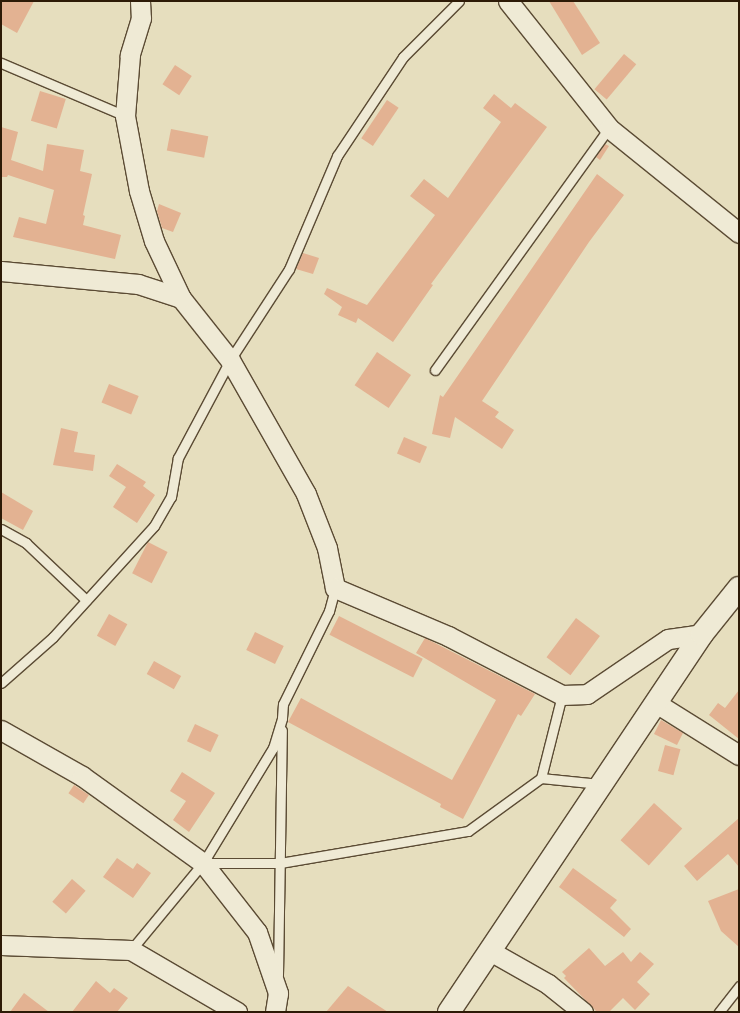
<!DOCTYPE html>
<html>
<head>
<meta charset="utf-8">
<style>
	body { margin:0 }
	#map { position:relative; width:740px; height:1013px; overflow:hidden; background:#e6debe; font-family:"Libre Bodoni",serif }
	div>[style] { position:absolute }
	[style*='--x'] { left:calc(var(--x)*1px); top:calc(var(--y)*1px); width:calc(var(--w)*1px); rotate:calc(var(--a)*1deg) }
	.building>* { inset:0; background:#e3b292; transform-origin:0 0 }
	.roads { filter:drop-shadow(1px 0 #5b4b34) drop-shadow(-1px 0 #5b4b34) drop-shadow(0 1px #5b4b34) drop-shadow(0 -1px #5b4b34) }
	.service>* { height:9px; margin:-4.5px; padding:0 4.5px; transform-origin:4.5px; border-radius:4.5px; background:#efead5 }
	.minor>* { height:19px; margin:-9.5px; padding:0 9.5px; transform-origin:9.5px; border-radius:9.5px; background:#efead5 }
	.tertiary>* { height:22px; margin:-11px; padding:0 11px; transform-origin:11px; border-radius:11px; background:#efead5 }
	span { translate:-50% -50%; white-space:nowrap; text-align:center; line-height:1.15; -webkit-text-stroke:4.5px #efead5; paint-order:stroke }
	.frame { position:absolute; inset:0; border:2px solid #2d1a06; pointer-events:none }
</style>
</head>
<body>
<div id="map">
	<div class="building">
		<div style="clip-path:polygon(1px 1px,34px 1px,17px 33px,1px 24px)"></div>
		<div style="clip-path:polygon(549px 1px,573px 1px,600px 43px,582px 55px)"></div>
		<div style="left:624px;top:54px;width:16px;height:46px;rotate:40deg"></div>
		<div style="left:175px;top:65px;width:20px;height:23px;rotate:33deg"></div>
		<div style="left:40px;top:91px;width:27px;height:31px;rotate:17deg"></div>
		<div style="clip-path:polygon(494px 94px,511px 108px,515px 103px,547px 127px,431px 284px,433px 285px,393px 342px,358px 318px,356px 323px,338px 315px,342px 307px,324px 294px,327px 288px,367px 305px,435px 215px,410px 196px,424px 179px,448px 198px,501px 122px,483px 108px)"></div>
		<div style="left:387px;top:100px;width:14px;height:46px;rotate:34deg"></div>
		<div style="clip-path:polygon(1px 127px,18px 132px,11px 160px,43px 171px,47px 144px,84px 150px,80px 171px,92px 174px,83px 215px,85px 216px,83px 225px,121px 235px,115px 259px,13px 237px,19px 217px,46px 224px,54px 190px,8px 175px,7px 177px,1px 177px)"></div>
		<div style="left:171px;top:129px;width:38px;height:22px;rotate:11deg"></div>
		<div style="clip-path:polygon(605px 144px,609px 146px,600px 160px,596px 157px)"></div>
		<div style="clip-path:polygon(597px 174px,624px 195px,589px 242px,482px 401px,499px 412px,495px 417px,514px 430px,502px 449px,455px 417px,450px 438px,432px 434px,440px 395px,443px 397px)"></div>
		<div style="clip-path:polygon(159px 204px,181px 213px,173px 232px,162px 228px,157px 211px)"></div>
		<div style="clip-path:polygon(303px 253px,319px 258px,313px 274px,296px 269px)"></div>
		<div style="left:377px;top:352px;width:41px;height:40px;rotate:34deg"></div>
		<div style="left:109px;top:384px;width:32px;height:20px;rotate:22deg"></div>
		<div style="clip-path:polygon(61px 428px,78px 432px,74px 452px,95px 455px,93px 471px,53px 465px)"></div>
		<div style="left:404px;top:437px;width:25px;height:18px;rotate:23deg"></div>
		<div style="clip-path:polygon(117px 464px,146px 482px,143px 486px,155px 495px,137px 523px,113px 507px,126px 487px,109px 476px)"></div>
		<div style="clip-path:polygon(1px 492px,33px 511px,23px 530px,1px 518px)"></div>
		<div style="left:148px;top:542px;width:22px;height:35px;rotate:27deg"></div>
		<div style="left:109px;top:614px;width:21px;height:25px;rotate:29deg"></div>
		<div style="left:339px;top:616px;width:94px;height:21px;rotate:27deg"></div>
		<div style="left:576px;top:618px;width:30px;height:49px;rotate:37deg"></div>
		<div style="left:255px;top:632px;width:32px;height:20px;rotate:26deg"></div>
		<div style="clip-path:polygon(425px 638px,535px 694px,521px 716px,518px 714px,463px 819px,440px 807px,441px 804px,288px 722px,301px 698px,452px 780px,496px 700px,416px 653px)"></div>
		<div style="left:154px;top:661px;width:31px;height:15px;rotate:29deg"></div>
		<div style="clip-path:polygon(739px 690px,739px 739px,709px 715px,718px 703px,725px 708px)"></div>
		<div style="clip-path:polygon(661px 720px,683px 733px,677px 745px,654px 734px)"></div>
		<div style="left:195px;top:724px;width:26px;height:19px;rotate:25deg"></div>
		<div style="left:665px;top:745px;width:16px;height:27px;rotate:15deg"></div>
		<div style="clip-path:polygon(182px 772px,215px 793px,189px 832px,173px 820px,186px 801px,170px 791px)"></div>
		<div style="left:74px;top:785px;width:18px;height:10px;rotate:34deg"></div>
		<div style="left:654px;top:803px;width:38px;height:50px;rotate:42deg"></div>
		<div style="clip-path:polygon(739px 818px,739px 867px,728px 854px,697px 881px,684px 866px)"></div>
		<div style="clip-path:polygon(117px 858px,133px 869px,137px 863px,151px 873px,133px 898px,103px 877px)"></div>
		<div style="clip-path:polygon(573px 868px,617px 900px,610px 908px,631px 929px,624px 937px,559px 887px)"></div>
		<div style="left:72px;top:879px;width:18px;height:30px;rotate:41deg"></div>
		<div style="clip-path:polygon(739px 889px,739px 947px,721px 931px,708px 901px)"></div>
		<div style="clip-path:polygon(589px 948px,605px 966px,623px 952px,631px 962px,640px 952px,654px 964px,637px 982px,650px 994px,635px 1010px,623px 998px,609px 1012px,597px 1012px,564px 978px,566px 976px,562px 972px)"></div>
		<div style="clip-path:polygon(96px 981px,110px 993px,114px 988px,128px 998px,117px 1012px,72px 1012px)"></div>
		<div style="clip-path:polygon(348px 986px,388px 1012px,326px 1012px)"></div>
		<div style="clip-path:polygon(24px 993px,49px 1012px,10px 1012px)"></div>
	</div>
	<div class="roads">
		<div class="service">
			<div style="--x:1;--y:63;--w:135;--a:23.1"></div>
			<div style="--x:435;--y:370;--w:298;--a:-54.3"></div>
			<div style="--x:1;--y:529;--w:29;--a:29"></div>
			<div style="--x:26;--y:543;--w:83;--a:43.5"></div>
			<div style="--x:1;--y:683;--w:69;--a:-41.5"></div>
			<div style="--x:53;--y:637;--w:150;--a:-47.7"></div>
			<div style="--x:154;--y:526;--w:34;--a:-60"></div>
			<div style="--x:171;--y:497;--w:40;--a:-80"></div>
			<div style="--x:178;--y:458;--w:111;--a:-62"></div>
			<div style="--x:230;--y:360;--w:108;--a:-57"></div>
			<div style="--x:289;--y:269;--w:123;--a:-67"></div>
			<div style="--x:337;--y:156;--w:119;--a:-56.3"></div>
			<div style="--x:403;--y:57;--w:79;--a:-45"></div>
			<div style="--x:541;--y:778;--w:86;--a:-75.8"></div>
			<div style="--x:203;--y:863;--w:77;--a:0"></div>
			<div style="--x:280;--y:863;--w:191;--a:-9.7"></div>
			<div style="--x:468;--y:831;--w:90;--a:-36"></div>
			<div style="--x:541;--y:778;--w:59;--a:5.8"></div>
			<div style="--x:131;--y:950;--w:113;--a:-50.4"></div>
			<div style="--x:203;--y:863;--w:135;--a:-58.7"></div>
			<div style="--x:273;--y:748;--w:31;--a:-73"></div>
			<div style="--x:282;--y:718;--w:14;--a:-86"></div>
			<div style="--x:283;--y:704;--w:104;--a:-63.7"></div>
			<div style="--x:329;--y:611;--w:24;--a:-75"></div>
			<div style="--x:278;--y:975;--w:245;--a:-89.1"></div>
			<div style="--x:719;--y:1012;--w:33;--a:-52"></div>
		</div>
		<div class="minor">
			<div style="--x:140;--y:1;--w:17;--a:87"></div>
			<div style="--x:141;--y:18;--w:39;--a:107"></div>
			<div style="--x:130;--y:55;--w:61;--a:94.7"></div>
			<div style="--x:125;--y:116;--w:76;--a:79.4"></div>
			<div style="--x:139;--y:191;--w:52;--a:73.3"></div>
			<div style="--x:154;--y:241;--w:63;--a:64.7"></div>
			<div style="--x:181;--y:298;--w:79;--a:51.7"></div>
			<div style="--x:230;--y:360;--w:154;--a:60.4"></div>
			<div style="--x:306;--y:494;--w:58;--a:68.7"></div>
			<div style="--x:327;--y:548;--w:41;--a:78.7"></div>
			<div style="--x:335;--y:588;--w:123;--a:23"></div>
			<div style="--x:448;--y:636;--w:128;--a:27.4"></div>
			<div style="--x:562;--y:695;--w:25;--a:-2"></div>
			<div style="--x:587;--y:694;--w:98;--a:-34.2"></div>
			<div style="--x:668;--y:639;--w:34;--a:-8"></div>
			<div style="--x:508;--y:1;--w:162;--a:51.5"></div>
			<div style="--x:609;--y:128;--w:167;--a:38.9"></div>
			<div style="--x:1;--y:271;--w:138;--a:5.4"></div>
			<div style="--x:138;--y:284;--w:45;--a:18"></div>
			<div style="--x:656;--y:703;--w:98;--a:32.1"></div>
			<div style="--x:1;--y:730;--w:93;--a:29.6"></div>
			<div style="--x:82;--y:776;--w:149;--a:35.7"></div>
			<div style="--x:203;--y:863;--w:88;--a:52"></div>
			<div style="--x:257;--y:932;--w:65;--a:71"></div>
			<div style="--x:278;--y:993;--w:19;--a:99"></div>
			<div style="--x:1;--y:945;--w:130;--a:2.2"></div>
			<div style="--x:131;--y:950;--w:123;--a:30.3"></div>
			<div style="--x:490;--y:951;--w:67;--a:29.6"></div>
			<div style="--x:548;--y:984;--w:45;--a:38.7"></div>
		</div>
		<div class="tertiary">
			<div style="--x:449;--y:1012;--w:455;--a:-56.2"></div>
			<div style="--x:702;--y:634;--w:59;--a:-51.2"></div>
		</div>
	</div>
	<div class="frame"></div>
</div>
</body>
</html>
